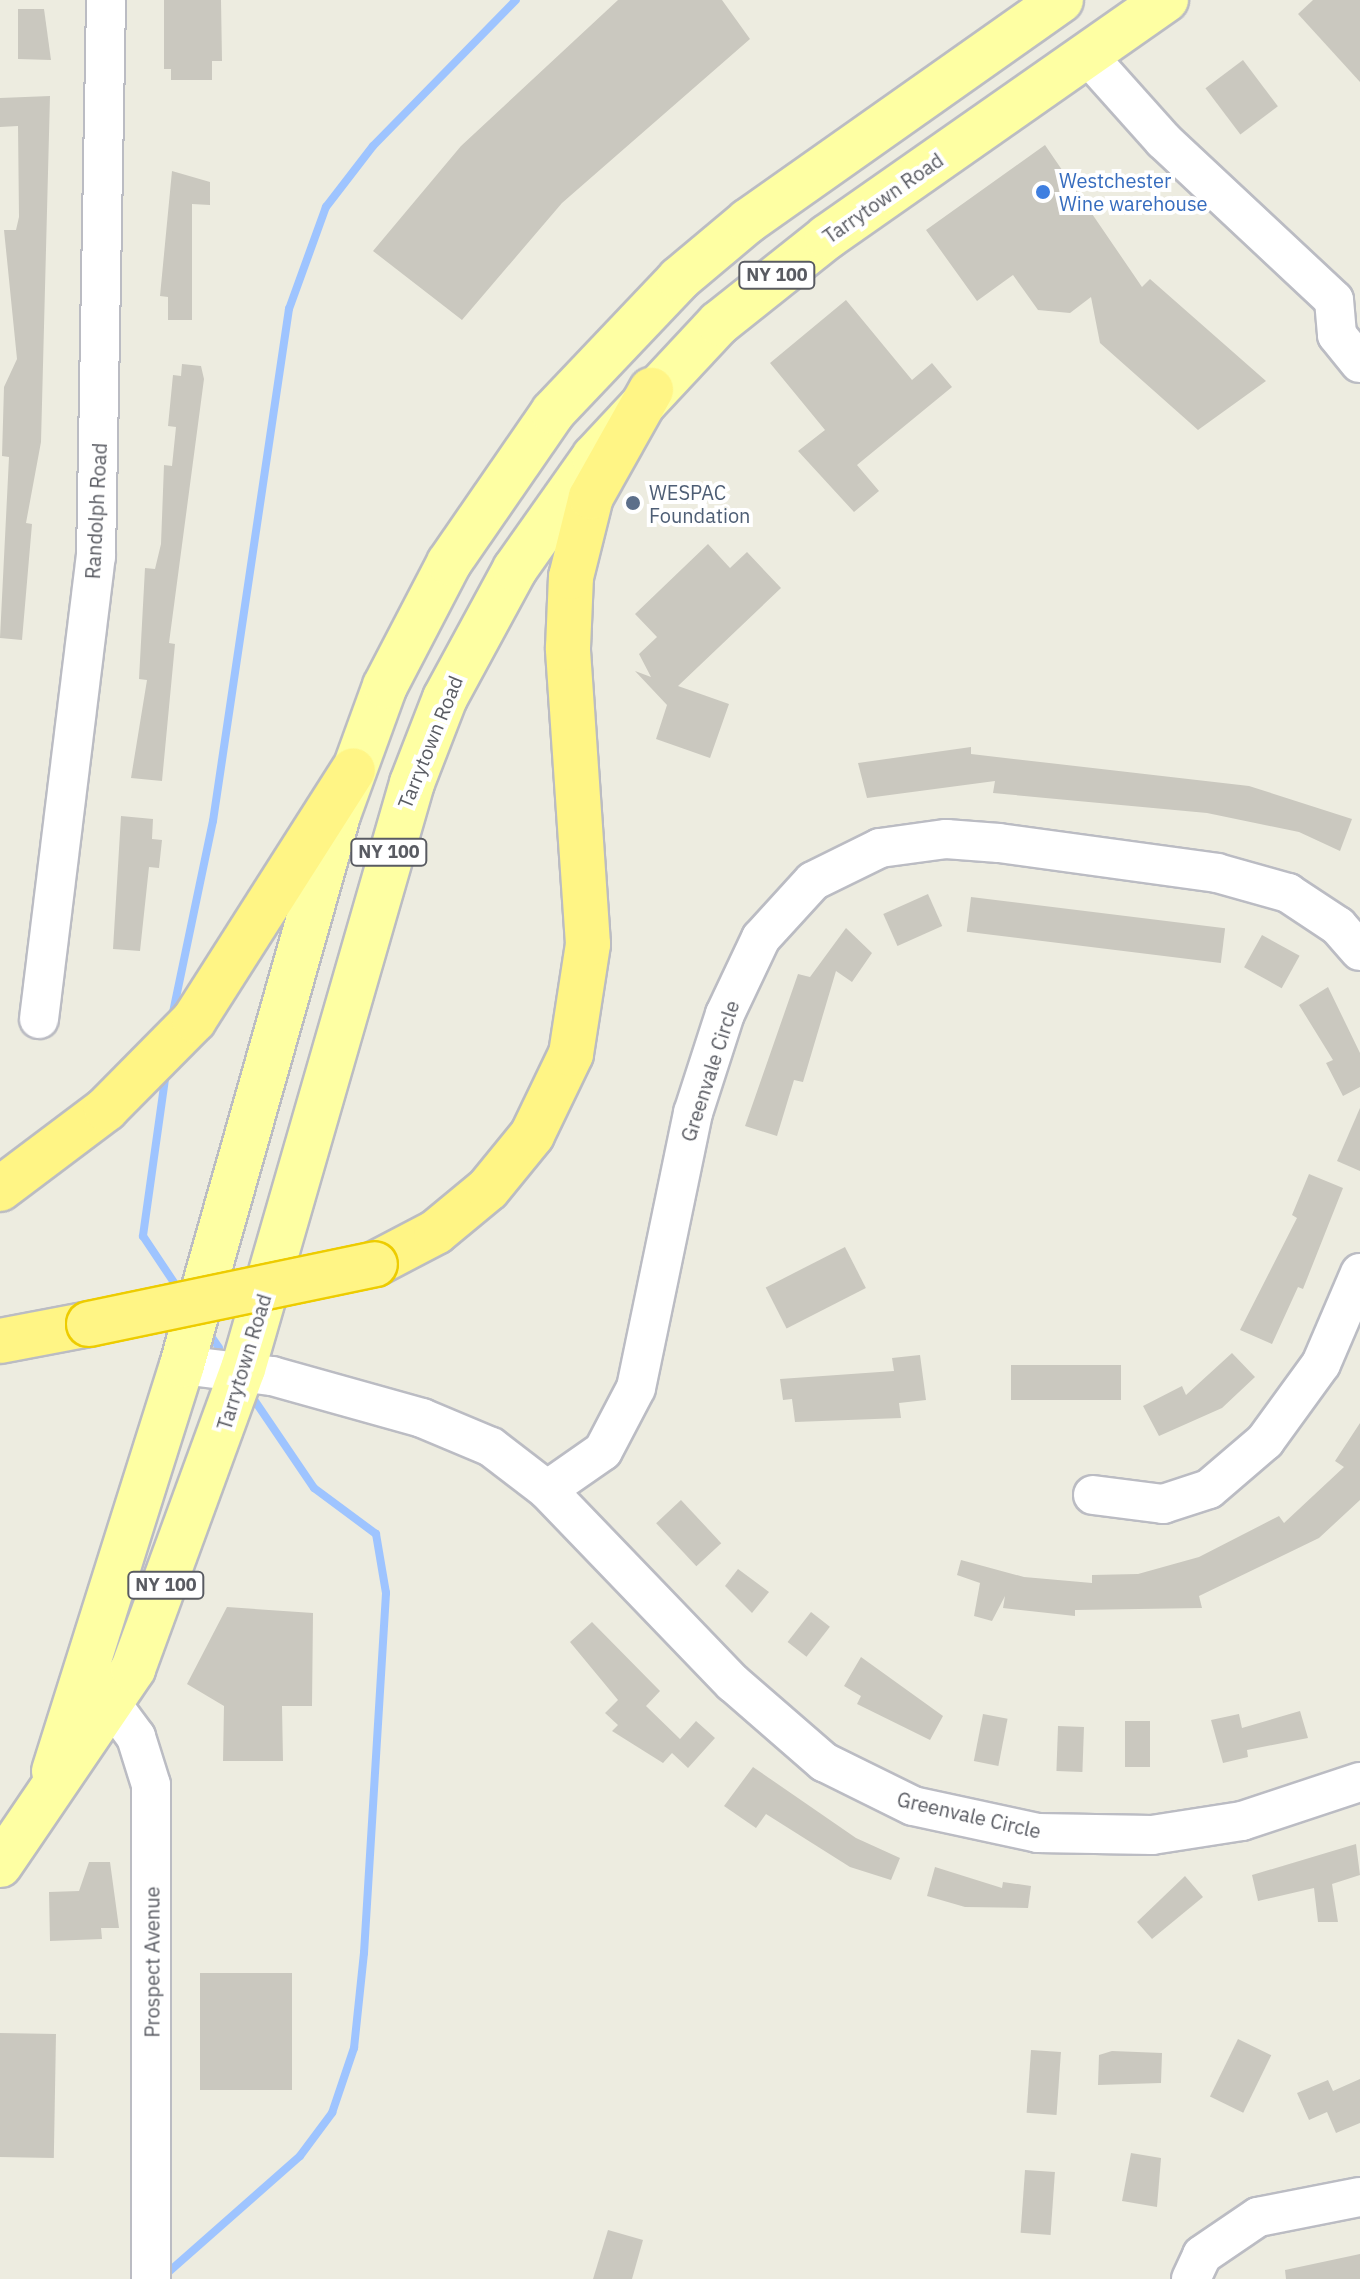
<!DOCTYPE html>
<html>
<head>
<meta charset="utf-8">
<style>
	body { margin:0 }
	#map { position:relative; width:1360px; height:2279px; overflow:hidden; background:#edece0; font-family:"IBM Plex Sans",sans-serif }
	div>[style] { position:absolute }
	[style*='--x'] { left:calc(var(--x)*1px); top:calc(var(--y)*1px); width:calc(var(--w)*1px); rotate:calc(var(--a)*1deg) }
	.stream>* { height:8px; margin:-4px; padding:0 4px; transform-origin:4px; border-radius:4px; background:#9ec4ff }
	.building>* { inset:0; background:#cac8bf; transform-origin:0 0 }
	.roads { filter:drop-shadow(2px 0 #bbbcc3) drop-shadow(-2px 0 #bbbcc3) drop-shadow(0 2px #bbbcc3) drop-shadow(0 -2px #bbbcc3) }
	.minor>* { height:38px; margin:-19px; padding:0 19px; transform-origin:19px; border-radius:19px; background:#fff }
	.major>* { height:44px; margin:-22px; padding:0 22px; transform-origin:22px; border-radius:22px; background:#feffa3 }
	.highway>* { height:44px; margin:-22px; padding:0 22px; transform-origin:22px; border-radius:22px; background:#fff585 }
	.bridges { filter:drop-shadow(2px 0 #edcc00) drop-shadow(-2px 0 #edcc00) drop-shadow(0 2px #edcc00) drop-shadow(0 -2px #edcc00) }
	.highway-bridge>* { height:44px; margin:-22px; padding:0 22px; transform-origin:22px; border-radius:22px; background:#fff585 }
	.dots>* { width:22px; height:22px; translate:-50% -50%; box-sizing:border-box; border:4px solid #fff; border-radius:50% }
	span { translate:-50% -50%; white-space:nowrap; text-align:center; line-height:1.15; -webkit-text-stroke:8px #fff; paint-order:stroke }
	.shield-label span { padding:2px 6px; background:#fff; border:2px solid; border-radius:6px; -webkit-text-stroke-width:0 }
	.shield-label { font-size:18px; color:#595b62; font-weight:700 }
	.shop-label { font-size:20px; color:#366cbe }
	.left { translate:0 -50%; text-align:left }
	.street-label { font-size:20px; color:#595b62 }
	.service-label { font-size:20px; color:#4e5e75 }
</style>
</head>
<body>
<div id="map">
	<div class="stream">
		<div style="--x:172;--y:1017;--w:200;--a:-78.2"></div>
		<div style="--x:213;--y:821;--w:518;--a:-81.56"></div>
		<div style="--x:289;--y:309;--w:109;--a:-70.1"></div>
		<div style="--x:326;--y:207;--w:77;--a:-52.4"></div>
		<div style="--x:373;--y:146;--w:204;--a:-45.6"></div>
		<div style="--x:166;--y:1072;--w:166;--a:98"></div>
		<div style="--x:143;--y:1236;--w:69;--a:56.3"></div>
		<div style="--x:208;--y:1332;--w:19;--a:55"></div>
		<div style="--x:164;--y:2276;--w:181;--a:-41.4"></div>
		<div style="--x:300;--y:2156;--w:54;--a:-53.3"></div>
		<div style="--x:332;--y:2113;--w:69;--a:-71.3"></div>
		<div style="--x:354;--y:2048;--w:96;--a:-84"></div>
		<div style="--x:364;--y:1953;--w:361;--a:-86.5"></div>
		<div style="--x:386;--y:1593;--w:60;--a:-99.6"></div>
		<div style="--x:376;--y:1534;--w:77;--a:-143.4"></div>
		<div style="--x:314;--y:1488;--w:114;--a:-124.2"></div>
	</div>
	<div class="building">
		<div style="clip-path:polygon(164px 0,221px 0,222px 61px,212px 61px,212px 80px,171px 80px,171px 69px,164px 69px)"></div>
		<div style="clip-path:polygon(618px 0,722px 0,750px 39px,562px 203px,462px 320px,373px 251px,461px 146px)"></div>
		<div style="clip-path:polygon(1313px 0,1360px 0,1360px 82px,1298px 14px)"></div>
		<div style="clip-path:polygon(18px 9px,44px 9px,51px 60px,18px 59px)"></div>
		<div style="left:1243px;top:60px;width:58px;height:47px;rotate:53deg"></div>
		<div style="clip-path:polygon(50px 96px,41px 442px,26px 523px,32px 524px,22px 640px,0 638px,9px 457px,2px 456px,4px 387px,17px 359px,4px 230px,16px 230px,19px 217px,18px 126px,0 127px,0 98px)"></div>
		<div style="clip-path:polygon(1045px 145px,1142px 287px,1150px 279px,1266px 381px,1198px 430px,1100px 343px,1091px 297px,1070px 313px,1038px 310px,1013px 275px,977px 301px,926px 230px)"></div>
		<div style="clip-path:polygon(172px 171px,210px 182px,210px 205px,192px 204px,192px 320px,168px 320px,168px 297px,160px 296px)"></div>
		<div style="clip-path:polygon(846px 300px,912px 380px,932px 363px,952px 387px,857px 465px,879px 491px,854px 512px,798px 451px,825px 430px,770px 363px)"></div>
		<div style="clip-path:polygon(182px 364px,201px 366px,204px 379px,169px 643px,175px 644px,162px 781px,131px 778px,147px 680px,139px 679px,145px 568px,155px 569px,161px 544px,164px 465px,172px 466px,176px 427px,168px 426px,173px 375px,181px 376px)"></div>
		<div style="clip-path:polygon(708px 544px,730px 568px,747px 552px,781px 588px,678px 686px,729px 704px,710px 758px,656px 739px,667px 705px,635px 671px,651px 677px,639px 654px,657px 637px,635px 614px)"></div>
		<div style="clip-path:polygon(971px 747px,971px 754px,1249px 786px,1352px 819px,1340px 851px,1299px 832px,1207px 813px,993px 793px,995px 781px,867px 798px,858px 763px)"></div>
		<div style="clip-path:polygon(121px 816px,153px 819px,152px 839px,162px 840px,159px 868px,149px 867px,140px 951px,113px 949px)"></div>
		<div style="left:928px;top:894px;width:35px;height:49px;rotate:66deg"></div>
		<div style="left:971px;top:897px;width:256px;height:35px;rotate:7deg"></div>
		<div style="clip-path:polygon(846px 928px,872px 953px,852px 982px,836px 971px,803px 1082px,794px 1080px,777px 1136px,745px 1126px,798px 974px,810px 977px)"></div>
		<div style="left:1262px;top:935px;width:43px;height:37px;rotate:29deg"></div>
		<div style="clip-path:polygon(1328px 987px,1360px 1053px,1360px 1087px,1343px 1096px,1326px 1063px,1333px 1060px,1299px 1005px)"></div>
		<div style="clip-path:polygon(1360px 1108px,1360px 1171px,1337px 1161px)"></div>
		<div style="clip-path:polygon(1309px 1174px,1343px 1188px,1303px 1289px,1298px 1287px,1272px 1344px,1240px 1330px,1297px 1218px,1292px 1215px)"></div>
		<div style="left:845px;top:1247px;width:46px;height:89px;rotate:63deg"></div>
		<div style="clip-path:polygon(1232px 1353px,1255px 1377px,1222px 1408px,1159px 1436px,1143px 1406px,1182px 1386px,1186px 1395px)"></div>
		<div style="clip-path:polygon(920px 1355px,926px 1400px,899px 1403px,901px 1418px,795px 1422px,792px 1399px,783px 1400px,780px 1379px,894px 1371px,892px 1358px)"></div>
		<div style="left:1011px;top:1365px;width:110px;height:35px"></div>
		<div style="clip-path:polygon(1360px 1423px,1360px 1500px,1319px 1538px,1199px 1596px,1202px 1608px,1075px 1610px,1075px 1616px,1003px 1608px,1005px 1596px,992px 1621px,974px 1616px,980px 1583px,957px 1575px,961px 1560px,1024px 1577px,1092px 1583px,1092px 1575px,1138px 1574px,1199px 1557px,1279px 1516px,1284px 1523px,1344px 1467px,1335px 1461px)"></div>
		<div style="left:681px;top:1500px;width:59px;height:34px;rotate:47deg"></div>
		<div style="clip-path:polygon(738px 1569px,769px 1592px,752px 1613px,725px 1586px)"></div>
		<div style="clip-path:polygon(227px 1607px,313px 1613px,312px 1706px,282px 1706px,283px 1761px,223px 1761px,224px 1706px,187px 1684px)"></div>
		<div style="left:811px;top:1612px;width:24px;height:38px;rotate:38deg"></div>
		<div style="clip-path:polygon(592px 1622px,660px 1691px,646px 1706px,680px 1739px,696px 1721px,715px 1738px,688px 1768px,672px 1753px,663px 1763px,612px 1731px,618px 1725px,605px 1713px,618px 1700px,570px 1642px)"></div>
		<div style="clip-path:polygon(861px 1657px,943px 1716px,930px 1740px,857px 1704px,861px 1696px,844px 1686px)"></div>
		<div style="clip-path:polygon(1300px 1711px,1308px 1738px,1247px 1750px,1248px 1757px,1223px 1763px,1211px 1720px,1239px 1714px,1242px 1728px)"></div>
		<div style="left:983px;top:1714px;width:25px;height:48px;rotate:11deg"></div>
		<div style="left:1125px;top:1721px;width:25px;height:46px"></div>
		<div style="left:1058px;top:1726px;width:26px;height:45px;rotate:2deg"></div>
		<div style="clip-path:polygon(753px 1767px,856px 1838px,900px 1858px,891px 1880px,850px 1867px,766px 1814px,756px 1828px,724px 1806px)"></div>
		<div style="clip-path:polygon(1356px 1844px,1360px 1875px,1332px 1884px,1338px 1922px,1318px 1922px,1314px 1888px,1258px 1901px,1252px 1875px)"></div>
		<div style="clip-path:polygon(89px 1862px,110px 1862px,119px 1928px,101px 1928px,102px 1939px,50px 1941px,49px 1892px,79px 1891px)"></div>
		<div style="clip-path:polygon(935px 1867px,1002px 1888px,1003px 1882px,1031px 1886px,1028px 1908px,965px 1907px,927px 1896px)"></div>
		<div style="clip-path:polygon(1185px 1876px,1203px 1897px,1152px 1939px,1137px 1922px)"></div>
		<div style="left:292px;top:1973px;width:117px;height:92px;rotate:90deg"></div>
		<div style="left:0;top:2033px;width:56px;height:124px;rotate:1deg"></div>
		<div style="left:1238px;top:2039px;width:37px;height:64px;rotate:26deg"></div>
		<div style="left:1031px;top:2050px;width:30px;height:63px;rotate:4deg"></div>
		<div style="clip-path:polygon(1112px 2051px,1162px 2053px,1161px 2083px,1098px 2085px,1099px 2055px)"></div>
		<div style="clip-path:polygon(1360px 2079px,1360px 2123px,1336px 2133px,1327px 2112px,1309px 2120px,1297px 2093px,1328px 2080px,1333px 2091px)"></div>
		<div style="clip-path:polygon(1131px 2153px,1161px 2158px,1157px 2207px,1122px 2201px)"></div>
		<div style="left:1025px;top:2170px;width:30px;height:63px;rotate:4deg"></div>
		<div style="clip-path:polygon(608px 2230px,643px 2240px,632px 2279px,593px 2279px)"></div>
		<div style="clip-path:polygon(1360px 2254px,1360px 2279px,1286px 2279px,1285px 2270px)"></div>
	</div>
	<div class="roads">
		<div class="minor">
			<div style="--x:1088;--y:56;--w:113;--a:48.2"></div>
			<div style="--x:1163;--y:140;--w:234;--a:43.1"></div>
			<div style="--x:1334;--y:300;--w:35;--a:85"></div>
			<div style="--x:1337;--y:335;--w:36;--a:51"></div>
			<div style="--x:39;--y:1019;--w:466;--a:-83"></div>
			<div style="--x:96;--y:557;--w:557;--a:-88.97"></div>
			<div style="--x:182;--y:1365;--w:91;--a:7"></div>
			<div style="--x:272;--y:1376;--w:156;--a:15.6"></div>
			<div style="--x:422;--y:1418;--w:75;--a:22.8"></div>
			<div style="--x:491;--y:1447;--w:71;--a:37.5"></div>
			<div style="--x:547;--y:1490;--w:268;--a:46.1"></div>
			<div style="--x:733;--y:1683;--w:121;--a:41"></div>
			<div style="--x:824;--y:1762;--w:99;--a:26.3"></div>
			<div style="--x:913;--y:1806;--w:128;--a:12.2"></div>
			<div style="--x:1038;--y:1833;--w:114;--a:1"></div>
			<div style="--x:1152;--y:1835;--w:91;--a:-8.8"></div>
			<div style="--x:1242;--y:1821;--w:124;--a:-18.3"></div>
			<div style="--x:547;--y:1490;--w:68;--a:-34.9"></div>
			<div style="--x:603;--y:1451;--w:71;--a:-62.4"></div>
			<div style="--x:636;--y:1388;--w:281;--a:-78.3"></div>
			<div style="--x:693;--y:1113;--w:104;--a:-72.1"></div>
			<div style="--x:725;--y:1014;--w:84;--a:-64.7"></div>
			<div style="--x:761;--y:938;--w:77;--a:-47.6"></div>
			<div style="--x:813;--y:881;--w:75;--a:-26.2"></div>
			<div style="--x:880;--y:848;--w:67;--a:-7.8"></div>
			<div style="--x:946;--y:839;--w:53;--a:4.3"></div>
			<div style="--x:999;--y:843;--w:220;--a:7.8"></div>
			<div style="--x:1217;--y:873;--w:74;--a:15.7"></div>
			<div style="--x:1288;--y:893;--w:60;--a:33.4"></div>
			<div style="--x:1338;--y:926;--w:33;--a:49"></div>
			<div style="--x:1093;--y:1495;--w:71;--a:7.3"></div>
			<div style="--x:1163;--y:1504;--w:48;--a:-18.1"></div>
			<div style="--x:1209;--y:1489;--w:74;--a:-40.6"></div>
			<div style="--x:1265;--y:1441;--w:95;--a:-54"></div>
			<div style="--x:1321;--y:1364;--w:99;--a:-66.8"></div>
			<div style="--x:94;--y:1680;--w:71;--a:53.6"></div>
			<div style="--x:136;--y:1737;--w:50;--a:72.6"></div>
			<div style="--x:151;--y:1785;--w:494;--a:90"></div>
			<div style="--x:1191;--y:2279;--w:26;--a:-65"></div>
			<div style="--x:1202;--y:2255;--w:68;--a:-34.2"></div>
			<div style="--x:1258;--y:2217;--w:104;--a:-11.1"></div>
		</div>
		<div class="major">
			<div style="--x:54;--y:1771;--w:426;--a:-72.5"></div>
			<div style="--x:182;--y:1365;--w:572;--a:-74.16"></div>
			<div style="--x:338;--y:815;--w:137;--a:-70"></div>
			<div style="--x:385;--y:686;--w:139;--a:-62.5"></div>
			<div style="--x:449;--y:563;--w:183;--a:-55.4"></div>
			<div style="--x:553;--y:412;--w:183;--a:-46.5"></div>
			<div style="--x:679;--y:279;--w:90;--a:-40"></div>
			<div style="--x:748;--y:221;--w:383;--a:-35.2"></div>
			<div style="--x:0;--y:1865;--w:237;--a:-55.8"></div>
			<div style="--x:133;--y:1669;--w:320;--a:-69.9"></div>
			<div style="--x:243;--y:1369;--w:610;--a:-73.91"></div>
			<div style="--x:412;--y:783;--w:91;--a:-68.8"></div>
			<div style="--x:445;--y:698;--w:147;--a:-61.5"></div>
			<div style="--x:515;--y:569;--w:137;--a:-54.8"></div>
			<div style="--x:594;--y:457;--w:183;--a:-47"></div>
			<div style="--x:719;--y:323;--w:138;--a:-38.5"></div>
			<div style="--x:827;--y:237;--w:414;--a:-35"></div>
		</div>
		<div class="highway">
			<div style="--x:0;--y:1189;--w:133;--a:-37"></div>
			<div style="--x:106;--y:1109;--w:125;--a:-45.3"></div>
			<div style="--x:194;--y:1020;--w:296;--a:-57.5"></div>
			<div style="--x:375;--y:1264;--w:69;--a:-27.7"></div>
			<div style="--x:436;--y:1232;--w:67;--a:-39.6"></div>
			<div style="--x:488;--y:1189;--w:70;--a:-50.8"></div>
			<div style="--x:532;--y:1135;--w:90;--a:-64.3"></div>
			<div style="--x:571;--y:1054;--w:111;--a:-81.2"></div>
			<div style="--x:588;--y:944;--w:297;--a:-93.9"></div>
			<div style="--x:568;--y:648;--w:71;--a:-87.6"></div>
			<div style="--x:571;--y:577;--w:82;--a:-76"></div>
			<div style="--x:591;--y:497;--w:123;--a:-60.7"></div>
			<div style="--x:0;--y:1341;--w:91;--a:-10.8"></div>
		</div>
	</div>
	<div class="bridges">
		<div class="highway-bridge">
			<div style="--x:89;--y:1324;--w:292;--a:-11.8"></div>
		</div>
	</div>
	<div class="dots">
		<div style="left:1043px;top:192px;background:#3f7fe0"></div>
		<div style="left:633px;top:503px;background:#5c6f8a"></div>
	</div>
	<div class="shield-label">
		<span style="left:777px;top:275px">NY 100</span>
		<span style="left:389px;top:852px">NY 100</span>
		<span style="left:166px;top:1585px">NY 100</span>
	</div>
	<div class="shop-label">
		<span class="left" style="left:1059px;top:192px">Westchester<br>Wine warehouse</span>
	</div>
	<div class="street-label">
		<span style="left:883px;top:198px;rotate:-35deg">Tarrytown Road</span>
		<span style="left:96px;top:511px;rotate:-87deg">Randolph Road</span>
		<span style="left:430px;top:742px;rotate:-68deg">Tarrytown Road</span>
		<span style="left:710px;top:1071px;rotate:-72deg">Greenvale Circle</span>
		<span style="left:244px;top:1362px;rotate:-73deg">Tarrytown Road</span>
		<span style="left:969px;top:1815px;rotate:13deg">Greenvale Circle</span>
		<span style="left:152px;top:1962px;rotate:-90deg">Prospect Avenue</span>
	</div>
	<div class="service-label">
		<span class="left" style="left:649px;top:504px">WESPAC<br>Foundation</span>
	</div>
</div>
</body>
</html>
